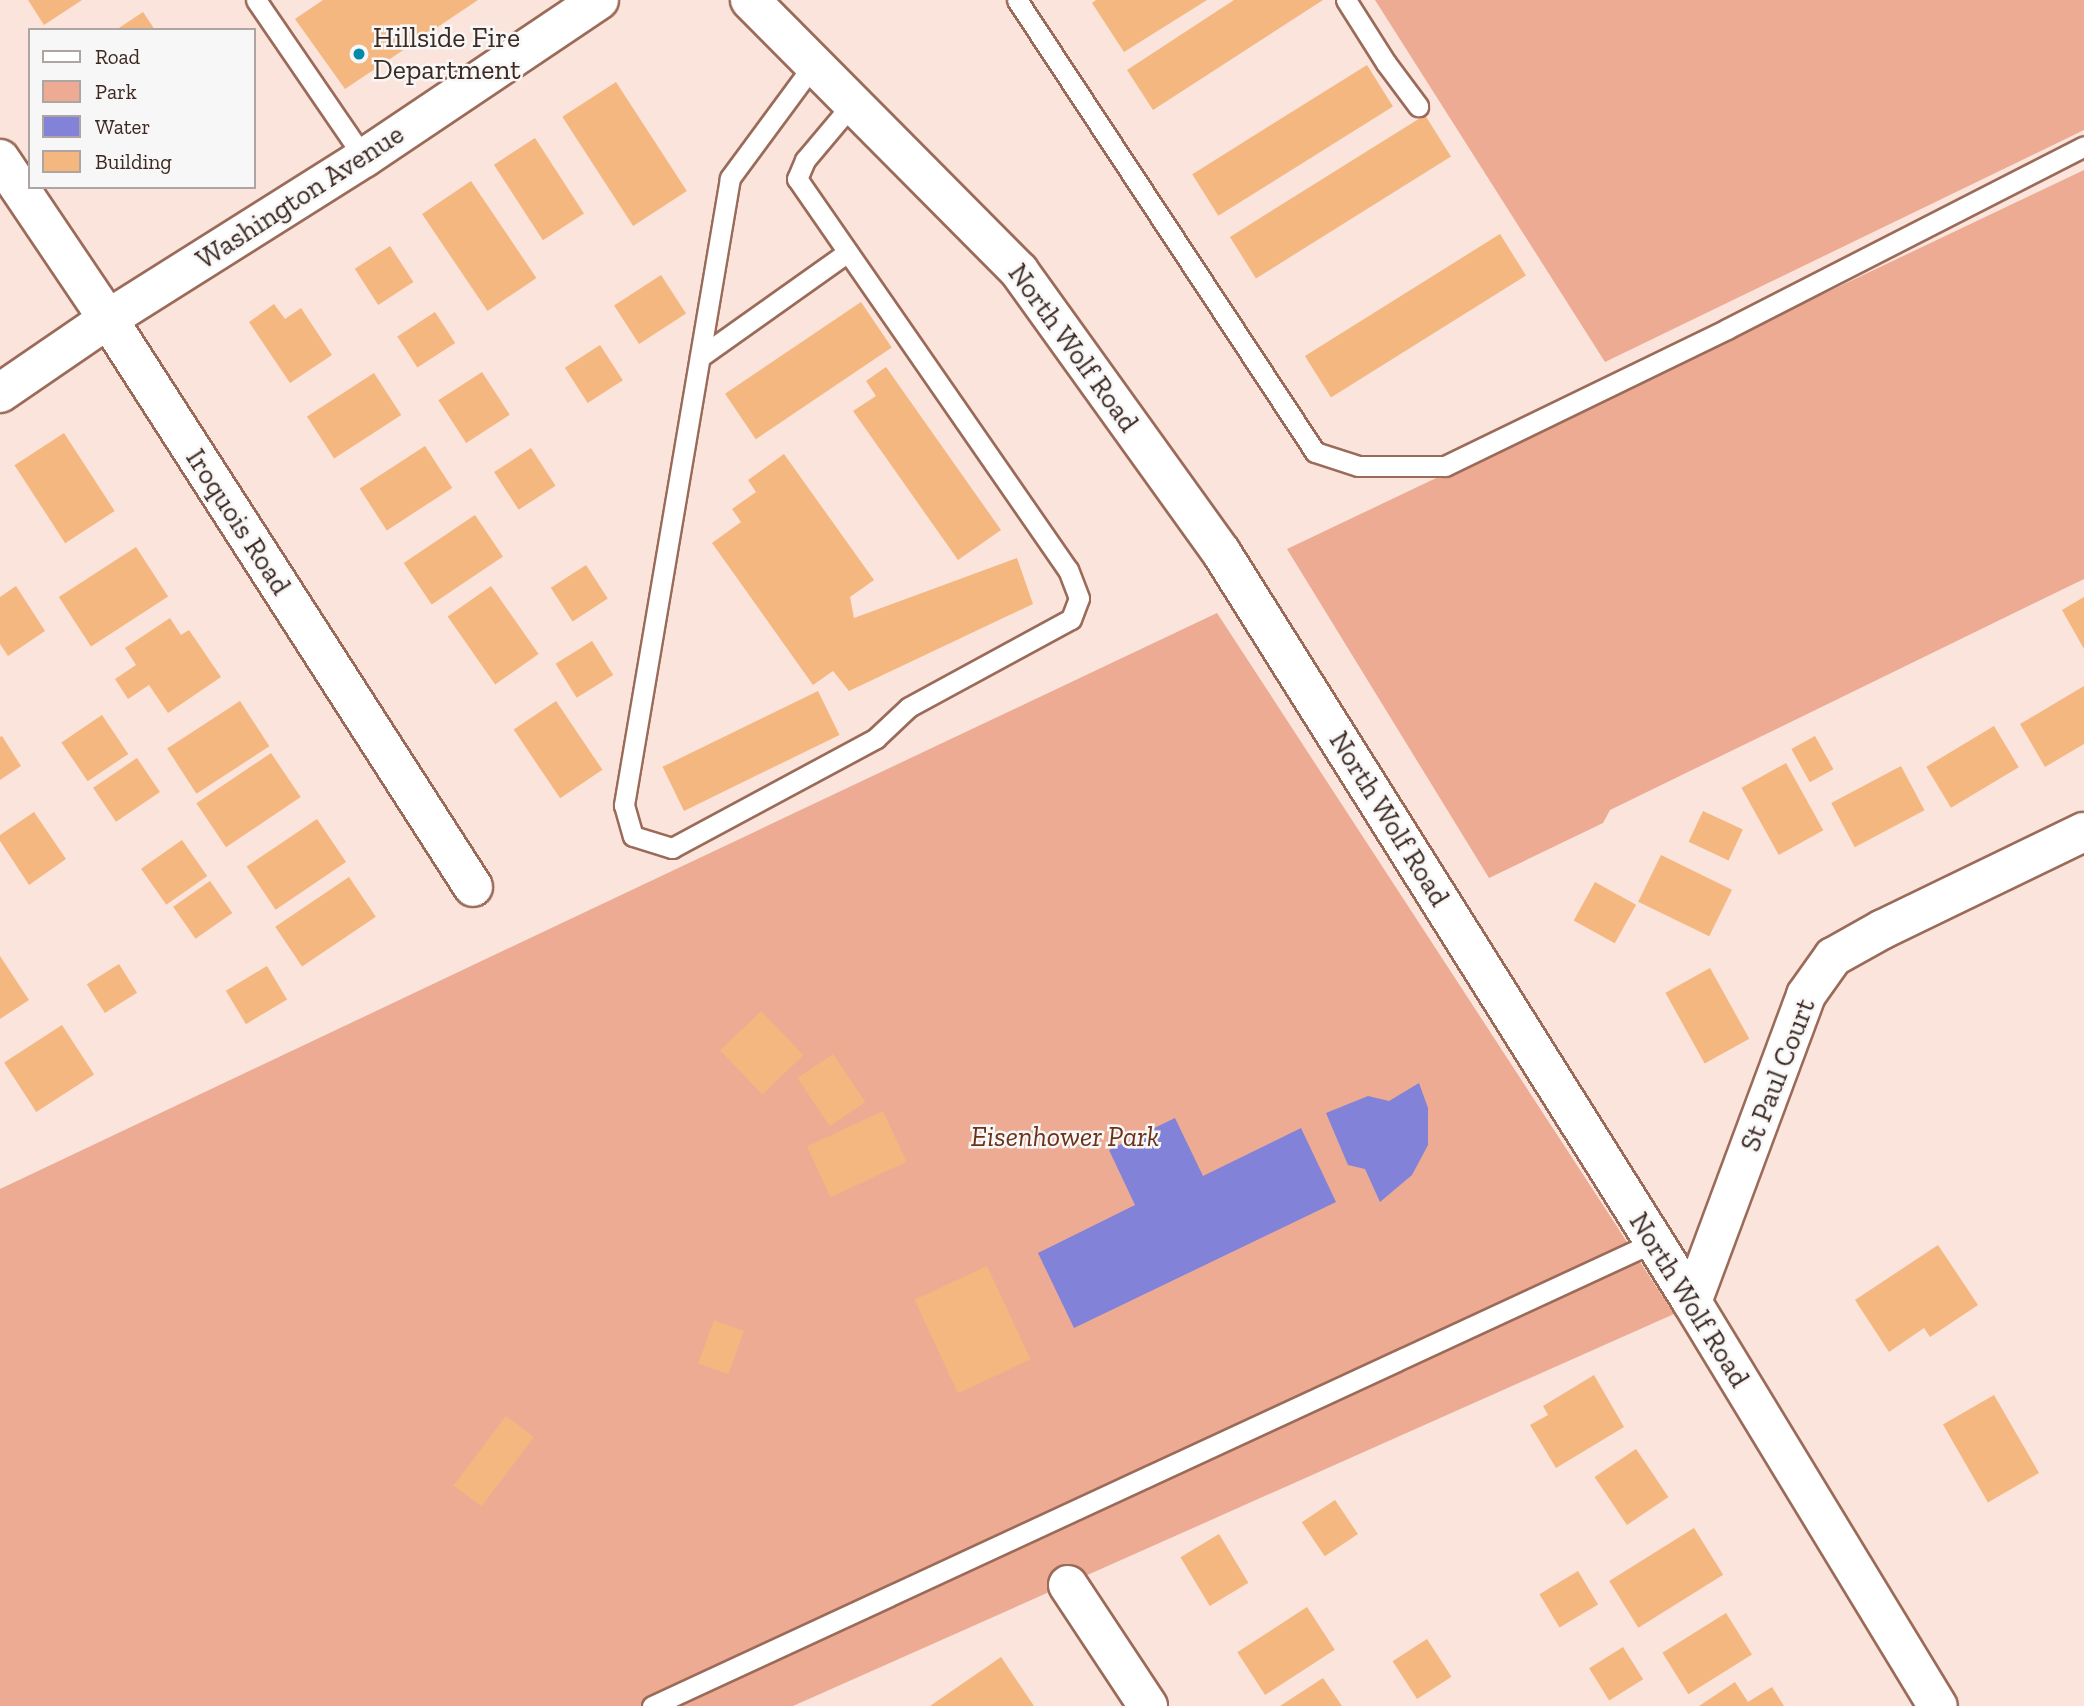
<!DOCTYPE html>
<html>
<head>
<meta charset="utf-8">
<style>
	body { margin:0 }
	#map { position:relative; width:2084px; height:1706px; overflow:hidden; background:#fae4dc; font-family:"Zilla Slab",serif }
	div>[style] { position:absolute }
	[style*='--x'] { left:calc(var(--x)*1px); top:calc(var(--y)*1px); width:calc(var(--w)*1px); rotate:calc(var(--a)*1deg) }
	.green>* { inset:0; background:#ecab92 }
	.water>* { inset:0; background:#8282d8 }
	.building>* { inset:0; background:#f5b780; transform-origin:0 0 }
	.roads { filter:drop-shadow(2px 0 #9b6b59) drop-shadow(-2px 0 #9b6b59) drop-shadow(0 2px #9b6b59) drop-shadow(0 -2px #9b6b59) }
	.service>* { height:19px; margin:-9.5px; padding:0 9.5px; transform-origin:9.5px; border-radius:9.5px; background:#fff }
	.minor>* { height:38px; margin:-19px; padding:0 19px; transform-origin:19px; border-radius:19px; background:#fff }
	.secondary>* { height:38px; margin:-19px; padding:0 19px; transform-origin:19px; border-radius:19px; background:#fff }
	.dots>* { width:19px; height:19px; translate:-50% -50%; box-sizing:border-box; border:4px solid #f7f7f7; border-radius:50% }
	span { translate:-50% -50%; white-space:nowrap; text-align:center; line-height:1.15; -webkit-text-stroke:5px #f7f7f7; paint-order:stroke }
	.poi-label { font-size:28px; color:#3d2921 }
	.left { translate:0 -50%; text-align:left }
	.street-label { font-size:28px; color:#3d2921 }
	.park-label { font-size:28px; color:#6d3117; font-style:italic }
	.legend { position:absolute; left:28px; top:28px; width:228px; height:161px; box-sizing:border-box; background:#f7f7f7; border:2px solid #ada5a1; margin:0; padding:9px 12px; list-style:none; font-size:21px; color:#3d2921 }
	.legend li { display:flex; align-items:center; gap:14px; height:35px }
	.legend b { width:35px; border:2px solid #ada5a1 }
</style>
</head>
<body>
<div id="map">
	<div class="green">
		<div style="clip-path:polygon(1375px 0,2084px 0,2084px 130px,1605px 362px)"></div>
		<div style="clip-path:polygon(2084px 170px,2084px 579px,1610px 810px,1603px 823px,1489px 878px,1287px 549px)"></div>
		<div style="clip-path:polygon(1217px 613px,1674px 1314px,793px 1706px,0 1706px,0 1189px)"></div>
	</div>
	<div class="water">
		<div style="clip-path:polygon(1419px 1083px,1428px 1108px,1428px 1145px,1412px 1175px,1380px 1202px,1365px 1169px,1348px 1165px,1326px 1113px,1368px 1096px,1389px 1101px)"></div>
		<div style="clip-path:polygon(1175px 1118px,1203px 1176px,1301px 1128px,1336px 1202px,1074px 1328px,1038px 1253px,1135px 1205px,1109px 1150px)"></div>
	</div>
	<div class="building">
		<div style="clip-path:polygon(28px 0,82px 0,44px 25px)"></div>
		<div style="clip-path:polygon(323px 0,478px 0,345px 89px,295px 19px)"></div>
		<div style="clip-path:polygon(1096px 0,1207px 0,1124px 52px,1092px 3px)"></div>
		<div style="clip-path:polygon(1234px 0,1323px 0,1153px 110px,1127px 70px)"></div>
		<div style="clip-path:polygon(143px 12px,155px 30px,116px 30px)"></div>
		<div style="left:1367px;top:65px;width:49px;height:206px;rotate:58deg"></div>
		<div style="left:616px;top:82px;width:130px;height:64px;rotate:57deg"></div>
		<div style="left:1425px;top:115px;width:49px;height:230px;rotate:58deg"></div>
		<div style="left:535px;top:138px;width:90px;height:49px;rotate:57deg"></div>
		<div style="left:471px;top:181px;width:117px;height:59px;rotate:56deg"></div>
		<div style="left:1500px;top:234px;width:49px;height:230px;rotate:58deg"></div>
		<div style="left:390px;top:246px;width:43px;height:42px;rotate:57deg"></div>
		<div style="left:661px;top:275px;width:46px;height:56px;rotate:57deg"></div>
		<div style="left:861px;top:302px;width:55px;height:164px;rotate:56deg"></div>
		<div style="clip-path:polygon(274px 304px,285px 319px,301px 308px,332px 355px,290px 383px,249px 322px)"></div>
		<div style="left:435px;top:312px;width:37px;height:45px;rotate:57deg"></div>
		<div style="left:600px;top:345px;width:42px;height:42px;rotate:57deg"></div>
		<div style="clip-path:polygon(886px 367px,1001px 530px,958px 560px,853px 411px,876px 396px,866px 381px)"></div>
		<div style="left:482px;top:372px;width:51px;height:52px;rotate:57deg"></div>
		<div style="left:374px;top:373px;width:50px;height:80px;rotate:57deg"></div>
		<div style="left:64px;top:433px;width:93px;height:59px;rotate:57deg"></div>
		<div style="left:425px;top:446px;width:50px;height:78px;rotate:57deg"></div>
		<div style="left:531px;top:448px;width:45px;height:44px;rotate:57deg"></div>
		<div style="clip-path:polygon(784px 454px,874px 580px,850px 597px,854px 618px,1017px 558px,1033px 604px,849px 691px,833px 671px,813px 685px,712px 543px,741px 522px,732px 509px,756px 492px,748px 480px)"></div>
		<div style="left:475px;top:515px;width:50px;height:86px;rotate:56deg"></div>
		<div style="left:136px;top:547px;width:59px;height:92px;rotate:57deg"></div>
		<div style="left:586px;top:565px;width:40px;height:42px;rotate:57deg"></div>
		<div style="clip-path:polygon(16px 586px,45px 631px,8px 656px,0 644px,0 597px)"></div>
		<div style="left:491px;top:586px;width:83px;height:53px;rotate:55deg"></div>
		<div style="clip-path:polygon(2084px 597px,2084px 649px,2062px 610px)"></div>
		<div style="clip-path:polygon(170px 618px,181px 635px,189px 630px,221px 677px,168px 713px,149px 685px,128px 699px,115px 679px,136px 665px,125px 648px)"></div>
		<div style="left:592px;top:641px;width:40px;height:43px;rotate:58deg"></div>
		<div style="clip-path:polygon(2084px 686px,2084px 744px,2045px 767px,2020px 724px)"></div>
		<div style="left:818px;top:691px;width:49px;height:173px;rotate:64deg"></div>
		<div style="left:240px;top:701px;width:54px;height:87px;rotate:57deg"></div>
		<div style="left:556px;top:701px;width:83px;height:51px;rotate:56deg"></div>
		<div style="left:102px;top:715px;width:47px;height:49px;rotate:56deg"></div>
		<div style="left:1994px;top:726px;width:48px;height:79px;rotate:59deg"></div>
		<div style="clip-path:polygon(2px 736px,21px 766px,0 780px,0 737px)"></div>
		<div style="left:1815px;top:736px;width:38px;height:27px;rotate:61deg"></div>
		<div style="left:271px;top:753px;width:53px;height:90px;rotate:56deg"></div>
		<div style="left:137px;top:758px;width:41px;height:53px;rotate:56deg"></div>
		<div style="left:1786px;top:763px;width:77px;height:51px;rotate:61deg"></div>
		<div style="left:1901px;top:766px;width:50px;height:79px;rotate:62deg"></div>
		<div style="left:1703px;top:811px;width:44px;height:34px;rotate:25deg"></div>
		<div style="clip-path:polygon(34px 812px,66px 859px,29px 885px,0 841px,0 835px)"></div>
		<div style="left:317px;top:819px;width:52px;height:85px;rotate:56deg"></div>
		<div style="left:182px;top:840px;width:44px;height:50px;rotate:55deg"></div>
		<div style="left:1661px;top:855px;width:79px;height:52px;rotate:26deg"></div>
		<div style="left:349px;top:877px;width:48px;height:89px;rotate:56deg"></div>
		<div style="left:210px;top:881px;width:39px;height:45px;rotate:55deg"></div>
		<div style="left:1595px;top:882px;width:47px;height:44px;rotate:29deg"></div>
		<div style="clip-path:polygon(0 956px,29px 1000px,0 1019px)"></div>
		<div style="left:119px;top:964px;width:34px;height:38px;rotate:58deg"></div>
		<div style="left:267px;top:966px;width:39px;height:48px;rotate:59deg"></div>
		<div style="left:1710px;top:968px;width:81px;height:51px;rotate:61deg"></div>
		<div style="left:761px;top:1011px;width:61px;height:57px;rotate:46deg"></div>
		<div style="left:62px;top:1025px;width:59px;height:69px;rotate:57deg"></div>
		<div style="left:833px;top:1054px;width:58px;height:43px;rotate:56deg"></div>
		<div style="left:883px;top:1111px;width:56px;height:84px;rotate:65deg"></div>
		<div style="clip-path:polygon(1938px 1245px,1978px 1305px,1930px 1337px,1924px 1328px,1889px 1352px,1855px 1300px)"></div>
		<div style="left:987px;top:1266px;width:103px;height:80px;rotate:65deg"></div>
		<div style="left:714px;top:1320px;width:32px;height:46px;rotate:20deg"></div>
		<div style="clip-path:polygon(1594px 1375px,1624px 1427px,1556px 1468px,1530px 1425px,1548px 1415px,1543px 1406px)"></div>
		<div style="left:1994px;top:1395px;width:90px;height:59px;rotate:60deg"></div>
		<div style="left:506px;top:1416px;width:35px;height:87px;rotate:37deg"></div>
		<div style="left:1636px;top:1449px;width:58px;height:50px;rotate:56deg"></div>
		<div style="left:1335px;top:1500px;width:41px;height:40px;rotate:56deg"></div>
		<div style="left:1694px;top:1528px;width:55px;height:100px;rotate:58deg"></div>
		<div style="left:1219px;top:1534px;width:57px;height:45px;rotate:59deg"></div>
		<div style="left:1578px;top:1571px;width:39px;height:45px;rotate:59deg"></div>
		<div style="left:1307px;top:1607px;width:51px;height:83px;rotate:57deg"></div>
		<div style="left:1726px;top:1613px;width:49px;height:75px;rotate:58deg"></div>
		<div style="left:1427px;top:1639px;width:45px;height:41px;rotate:57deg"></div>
		<div style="left:1623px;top:1647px;width:38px;height:40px;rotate:58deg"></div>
		<div style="clip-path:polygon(1001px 1657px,1034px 1706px,930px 1706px)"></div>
		<div style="clip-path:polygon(1323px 1678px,1342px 1706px,1280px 1706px)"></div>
		<div style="clip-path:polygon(1735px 1682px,1748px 1702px,1772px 1687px,1784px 1706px,1699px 1706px)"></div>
	</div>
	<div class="roads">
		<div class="service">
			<div style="--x:256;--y:0;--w:191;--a:55.6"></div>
			<div style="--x:1017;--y:0;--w:541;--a:56.6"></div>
			<div style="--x:1315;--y:452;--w:45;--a:18"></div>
			<div style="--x:1358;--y:466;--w:87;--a:0"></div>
			<div style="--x:1445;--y:466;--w:314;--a:-25.9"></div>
			<div style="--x:1727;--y:329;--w:401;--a:-27.1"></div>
			<div style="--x:1346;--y:0;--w:75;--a:57.6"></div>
			<div style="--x:1386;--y:63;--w:54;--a:53.3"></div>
			<div style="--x:814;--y:64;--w:142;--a:126.4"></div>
			<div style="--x:730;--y:178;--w:636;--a:99.6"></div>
			<div style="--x:624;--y:805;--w:32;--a:74"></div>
			<div style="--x:633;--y:836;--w:41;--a:17.1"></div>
			<div style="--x:672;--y:848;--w:232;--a:-28.3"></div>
			<div style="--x:876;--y:738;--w:45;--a:-43.2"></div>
			<div style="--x:909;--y:707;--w:184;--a:-28.5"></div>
			<div style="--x:1071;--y:619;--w:22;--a:-69"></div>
			<div style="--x:1079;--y:598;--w:30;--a:-111"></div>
			<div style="--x:1068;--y:570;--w:476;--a:-124.7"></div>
			<div style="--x:797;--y:179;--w:21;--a:-67"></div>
			<div style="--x:805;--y:160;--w:75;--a:-49.9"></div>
			<div style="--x:700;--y:357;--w:181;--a:-35.4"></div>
			<div style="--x:652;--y:1706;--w:1104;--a:-24.85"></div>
		</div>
		<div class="minor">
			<div style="--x:0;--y:159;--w:193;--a:56"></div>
			<div style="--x:108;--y:319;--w:675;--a:57.27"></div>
			<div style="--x:0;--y:393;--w:131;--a:-34.4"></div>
			<div style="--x:108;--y:319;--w:302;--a:-32.2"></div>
			<div style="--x:364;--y:158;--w:283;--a:-33.9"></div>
			<div style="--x:1692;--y:1302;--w:327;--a:-69.6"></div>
			<div style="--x:1806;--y:995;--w:47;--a:-54.6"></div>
			<div style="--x:1833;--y:957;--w:57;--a:-29.2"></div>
			<div style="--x:1883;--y:929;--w:223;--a:-25.8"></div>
			<div style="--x:1068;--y:1585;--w:145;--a:56.5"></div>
		</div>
		<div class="secondary">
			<div style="--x:750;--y:0;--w:382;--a:45.2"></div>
			<div style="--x:1019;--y:271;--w:346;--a:54.3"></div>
			<div style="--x:1221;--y:552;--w:886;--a:57.87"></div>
			<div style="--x:1692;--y:1302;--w:473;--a:58.7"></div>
		</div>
	</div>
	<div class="dots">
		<div style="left:359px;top:54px;background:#038aaa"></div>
	</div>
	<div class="poi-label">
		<span class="left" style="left:373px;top:54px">Hillside Fire<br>Department</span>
	</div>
	<div class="street-label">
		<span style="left:300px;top:197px;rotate:-33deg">Washington Avenue</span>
		<span style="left:1073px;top:348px;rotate:54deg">North Wolf Road</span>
		<span style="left:238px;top:522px;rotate:57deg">Iroquois Road</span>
		<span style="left:1389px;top:819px;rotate:58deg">North Wolf Road</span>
		<span style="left:1778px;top:1075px;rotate:-69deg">St Paul Court</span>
		<span style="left:1689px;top:1300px;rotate:58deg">North Wolf Road</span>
	</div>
	<div class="park-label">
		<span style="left:1065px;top:1137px">Eisenhower Park</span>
	</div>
	<ul class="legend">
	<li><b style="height:9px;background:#fff"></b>Road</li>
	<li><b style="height:19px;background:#ecab92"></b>Park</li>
	<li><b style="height:19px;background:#8282d8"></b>Water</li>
	<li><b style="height:19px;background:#f5b780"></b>Building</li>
	</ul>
</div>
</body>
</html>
